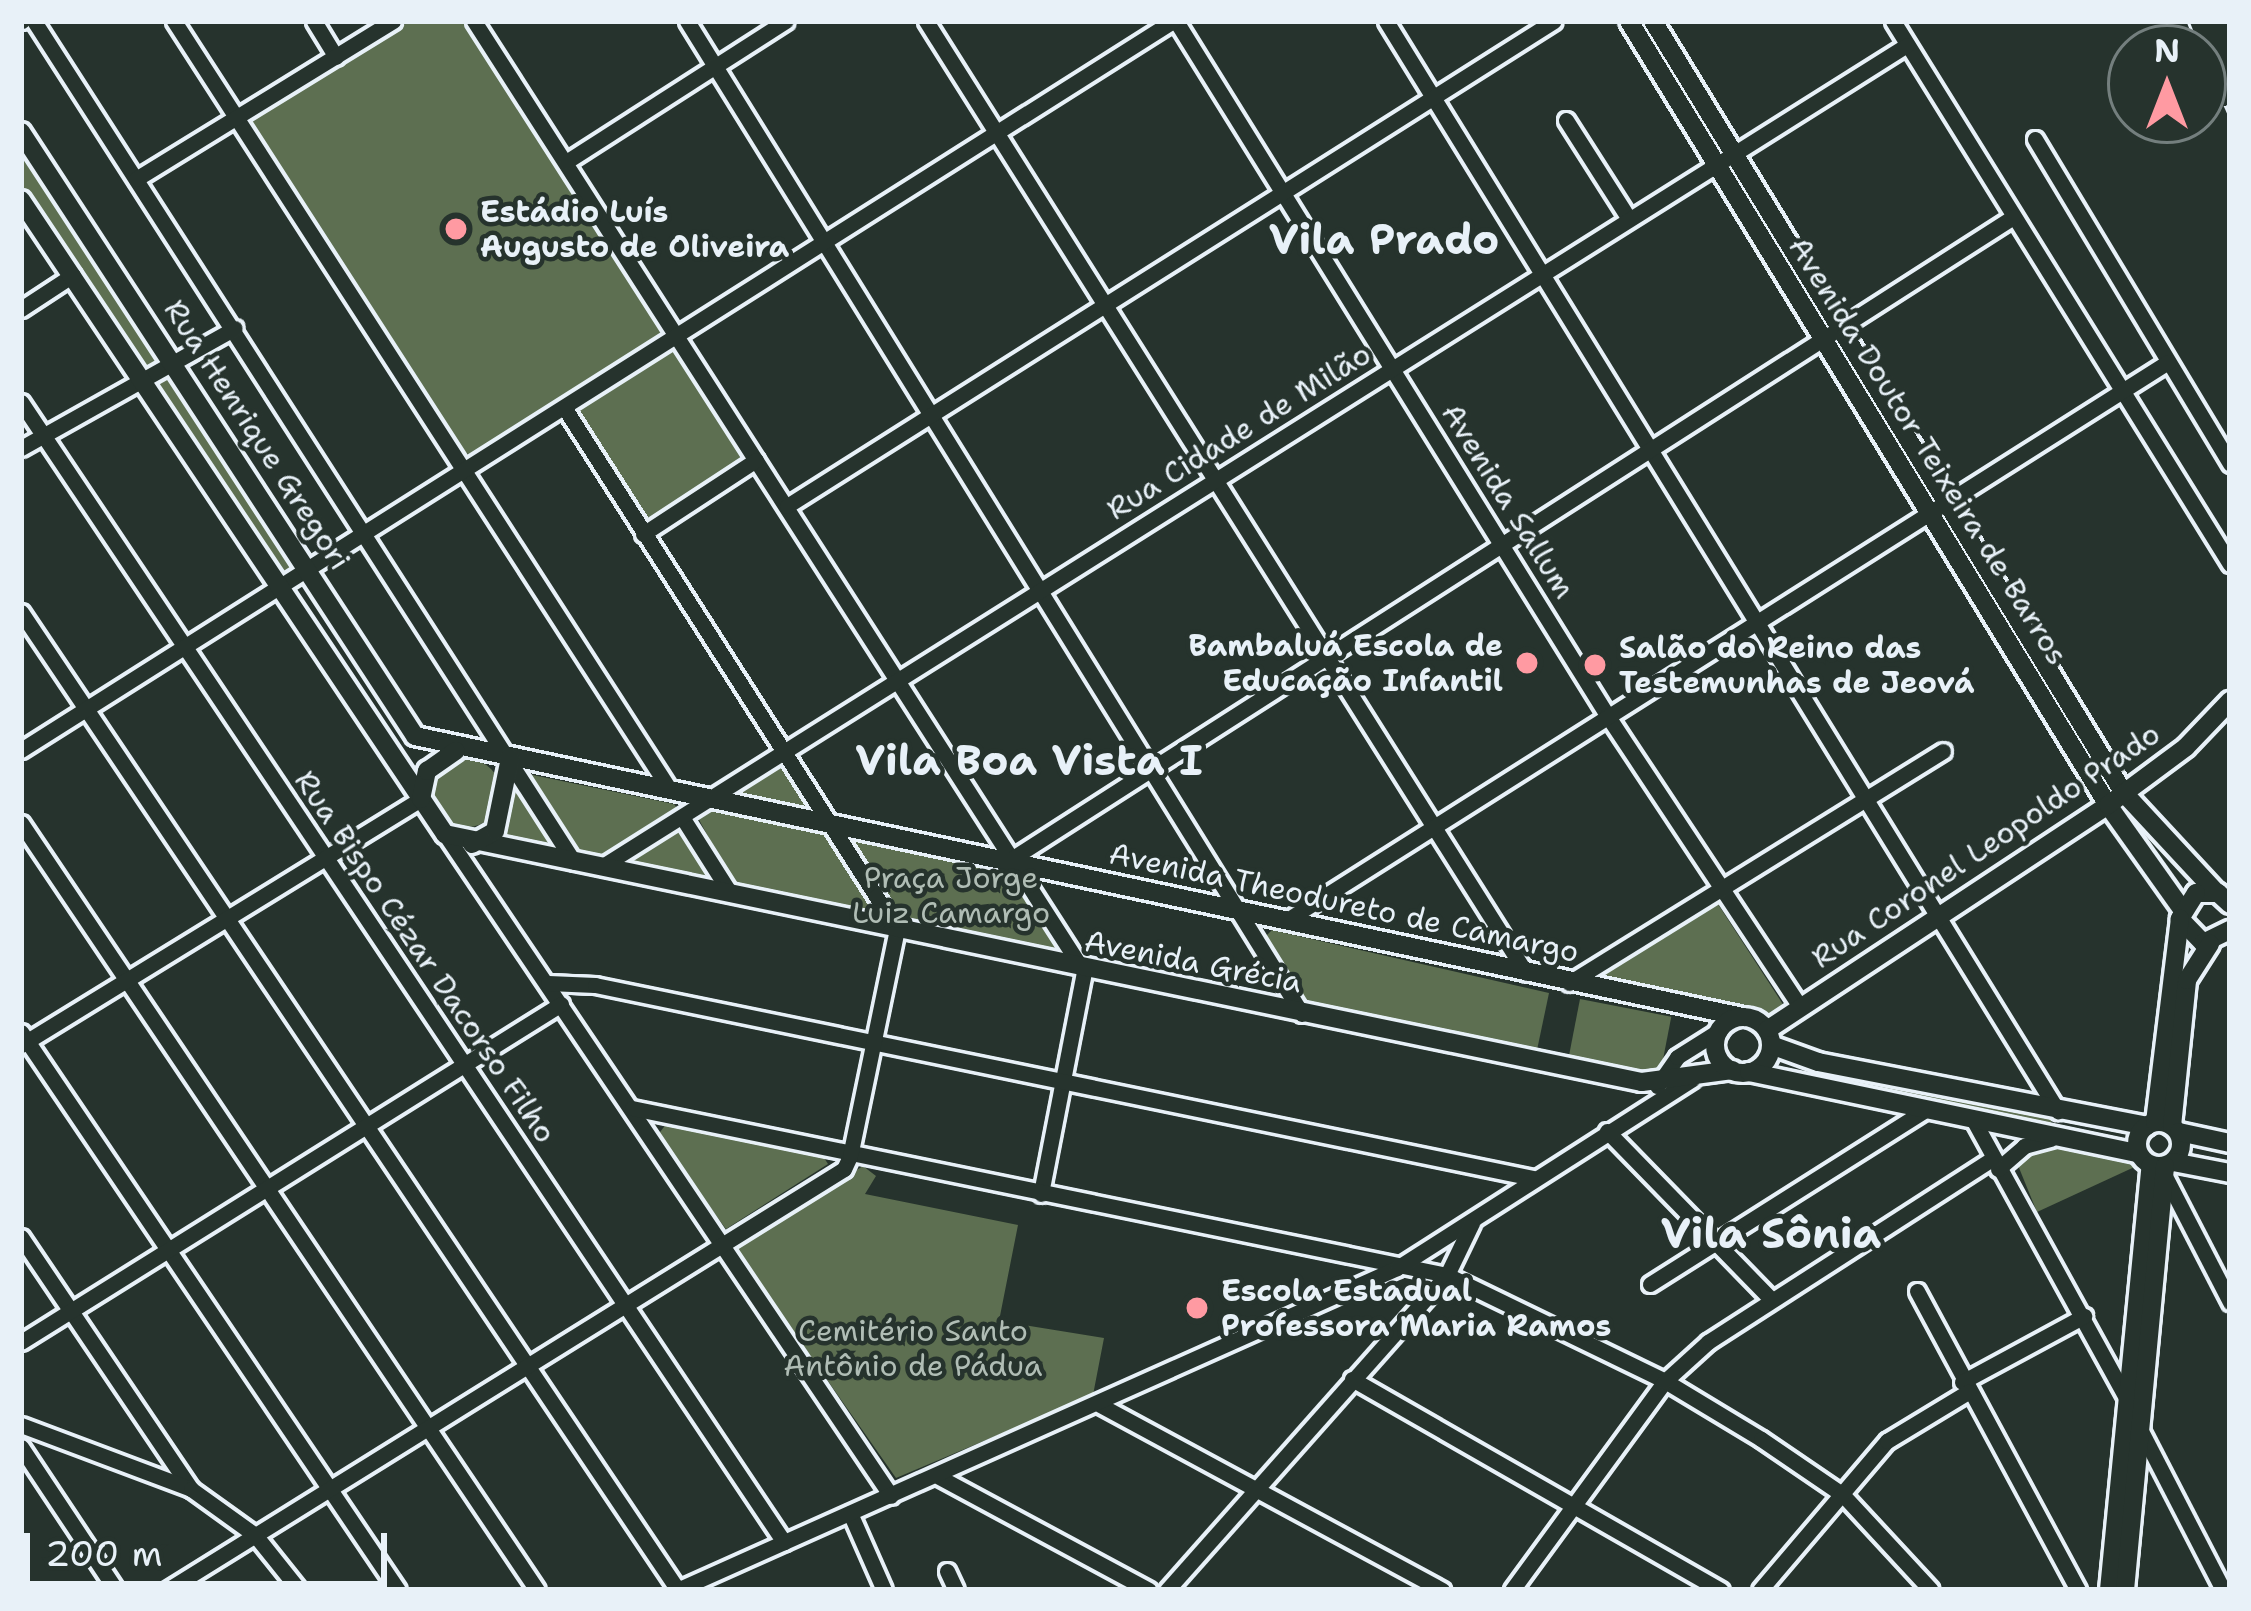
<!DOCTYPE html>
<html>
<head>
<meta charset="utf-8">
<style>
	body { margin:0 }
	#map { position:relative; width:2251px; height:1611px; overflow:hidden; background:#26332d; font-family:"Shantell Sans",sans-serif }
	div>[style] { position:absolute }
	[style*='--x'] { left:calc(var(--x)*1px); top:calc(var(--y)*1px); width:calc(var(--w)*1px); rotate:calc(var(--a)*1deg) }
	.green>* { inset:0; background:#5d6f51; transform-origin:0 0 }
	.round { border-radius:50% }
	.roads { filter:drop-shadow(3px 0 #e8f1f8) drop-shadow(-3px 0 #e8f1f8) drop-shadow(0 3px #e8f1f8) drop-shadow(0 -3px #e8f1f8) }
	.minor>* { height:15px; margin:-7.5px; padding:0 7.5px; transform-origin:7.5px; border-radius:7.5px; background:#26332d }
	.major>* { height:18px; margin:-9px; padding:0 9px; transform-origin:9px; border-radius:9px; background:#26332d }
	.major>.ring { margin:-9px; padding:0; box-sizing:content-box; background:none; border:18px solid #26332d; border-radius:50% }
	.rail>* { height:3px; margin-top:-1.5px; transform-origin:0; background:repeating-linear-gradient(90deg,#e8f1f8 0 18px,transparent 0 27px) }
	.dots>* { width:33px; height:33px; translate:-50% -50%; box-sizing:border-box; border:6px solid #26332d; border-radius:50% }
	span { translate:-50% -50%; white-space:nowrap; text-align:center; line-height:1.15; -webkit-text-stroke:9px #26332d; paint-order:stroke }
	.poi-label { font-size:30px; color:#e8f1f8; font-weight:700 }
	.left { translate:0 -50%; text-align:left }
	.right { translate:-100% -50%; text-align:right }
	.street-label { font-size:30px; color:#e8f1f8 }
	.park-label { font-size:30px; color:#b0bdb5 }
	.district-label { font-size:42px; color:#e8f1f8; font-weight:700 }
	.frame { position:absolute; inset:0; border:24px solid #e8f1f8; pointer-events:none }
	.north { position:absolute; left:2107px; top:24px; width:120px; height:120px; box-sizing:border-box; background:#26332d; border:3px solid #747f7e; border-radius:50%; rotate:0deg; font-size:33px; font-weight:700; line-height:48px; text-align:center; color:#e8f1f8 }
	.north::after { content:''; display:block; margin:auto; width:42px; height:54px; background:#ff9aa2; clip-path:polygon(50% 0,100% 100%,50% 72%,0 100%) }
	.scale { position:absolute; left:24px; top:1533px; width:363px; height:54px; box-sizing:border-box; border:6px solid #e8f1f8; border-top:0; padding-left:15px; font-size:36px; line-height:42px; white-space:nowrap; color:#e8f1f8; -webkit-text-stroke:9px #26332d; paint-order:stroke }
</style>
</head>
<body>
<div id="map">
	<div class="green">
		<div style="clip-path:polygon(410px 21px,463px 21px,661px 329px,659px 339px,472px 456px,457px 448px,247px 124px)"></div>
		<div style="clip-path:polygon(21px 142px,299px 565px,273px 585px,21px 193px)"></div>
		<div style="left:674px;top:350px;width:130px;height:112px;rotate:58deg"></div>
		<div class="round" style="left:433px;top:759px;width:68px;height:68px"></div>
		<div style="clip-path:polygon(782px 766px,810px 813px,717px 797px,775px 766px)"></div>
		<div style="clip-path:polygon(523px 773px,674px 804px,677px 808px,602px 860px,575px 858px)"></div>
		<div style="clip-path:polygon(512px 776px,566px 855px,496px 836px,511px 811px)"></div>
		<div style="clip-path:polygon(710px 811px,829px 836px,881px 917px,735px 886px,697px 816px)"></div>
		<div style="clip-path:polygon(681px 825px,719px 882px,614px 867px)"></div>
		<div style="clip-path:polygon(857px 841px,1010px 871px,1060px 951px,899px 921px,851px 843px)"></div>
		<div style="clip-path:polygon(1714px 898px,1786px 1009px,1770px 1017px,1593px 983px)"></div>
		<div style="clip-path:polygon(1272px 930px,1549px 993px,1537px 1050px,1303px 1009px,1262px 940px)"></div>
		<div style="left:1580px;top:999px;width:93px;height:58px;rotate:11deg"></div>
		<div style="clip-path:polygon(1843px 1072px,2052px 1117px,2051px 1124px,1842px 1083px)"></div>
		<div style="clip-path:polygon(667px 1123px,821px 1153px,828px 1164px,726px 1229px,657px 1136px)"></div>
		<div style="clip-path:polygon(2045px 1143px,2135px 1160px,2141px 1164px,2037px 1212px,2015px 1158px)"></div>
		<div style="clip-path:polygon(863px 1166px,876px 1176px,865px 1194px,1018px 1225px,999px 1321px,1104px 1338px,1093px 1395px,896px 1478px,734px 1247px)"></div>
	</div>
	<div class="roads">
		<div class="minor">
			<div style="--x:21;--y:21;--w:1;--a:0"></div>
			<div style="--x:34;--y:21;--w:999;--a:57.3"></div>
			<div style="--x:174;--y:21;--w:915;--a:57.18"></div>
			<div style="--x:314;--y:21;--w:42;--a:58.6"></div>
			<div style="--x:474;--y:21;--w:1130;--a:57.32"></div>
			<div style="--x:1084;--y:972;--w:226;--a:101"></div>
			<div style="--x:687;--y:21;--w:1168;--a:58.23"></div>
			<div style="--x:926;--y:21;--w:1125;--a:57.78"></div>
			<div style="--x:1176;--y:21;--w:817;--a:58.16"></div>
			<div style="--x:1607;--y:715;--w:350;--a:56.5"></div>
			<div style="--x:1386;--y:21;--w:1281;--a:58.35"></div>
			<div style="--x:1893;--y:21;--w:639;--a:58.18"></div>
			<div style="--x:1566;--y:120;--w:117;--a:57.5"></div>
			<div style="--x:2035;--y:139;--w:379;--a:59"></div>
			<div style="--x:566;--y:162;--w:261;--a:-32.7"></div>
			<div style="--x:136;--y:179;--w:302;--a:-31.6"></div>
			<div style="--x:21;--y:309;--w:62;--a:-33.2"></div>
			<div style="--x:21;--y:402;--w:1372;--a:56.21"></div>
			<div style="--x:21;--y:448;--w:245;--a:-29.3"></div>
			<div style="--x:787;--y:506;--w:907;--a:-32.31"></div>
			<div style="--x:643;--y:534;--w:135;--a:-33.2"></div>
			<div style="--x:21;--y:612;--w:1178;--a:56.11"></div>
			<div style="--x:21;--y:750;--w:1363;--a:-32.33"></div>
			<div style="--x:682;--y:817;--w:90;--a:57.7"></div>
			<div style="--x:21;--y:823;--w:924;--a:56.07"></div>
			<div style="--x:445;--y:834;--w:798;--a:56.03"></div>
			<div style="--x:1008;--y:861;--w:1194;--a:-32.65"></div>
			<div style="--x:601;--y:867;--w:1543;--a:-32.19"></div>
			<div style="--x:1287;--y:920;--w:1043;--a:-32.35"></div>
			<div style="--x:548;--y:983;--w:47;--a:2.4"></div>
			<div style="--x:595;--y:985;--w:958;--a:11.63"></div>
			<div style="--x:1569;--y:983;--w:440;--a:-31.8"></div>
			<div style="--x:21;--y:1032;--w:673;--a:55.96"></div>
			<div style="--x:21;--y:1045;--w:470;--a:-31.6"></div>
			<div style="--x:1657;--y:1086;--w:35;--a:-55"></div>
			<div style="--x:1677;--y:1057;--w:51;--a:-32.1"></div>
			<div style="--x:632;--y:1108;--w:832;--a:11.58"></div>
			<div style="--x:1447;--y:1275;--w:242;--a:25.9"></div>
			<div style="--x:1665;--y:1381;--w:112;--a:31.1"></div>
			<div style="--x:1761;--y:1439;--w:99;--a:34.3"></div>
			<div style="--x:1843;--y:1495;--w:129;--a:47.2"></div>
			<div style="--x:1975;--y:1123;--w:316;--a:61.2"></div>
			<div style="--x:1607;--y:1131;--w:236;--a:45.7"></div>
			<div style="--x:1998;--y:1169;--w:35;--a:-41"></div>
			<div style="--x:2024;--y:1146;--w:28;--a:-15"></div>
			<div style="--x:2166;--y:1178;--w:140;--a:62.7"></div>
			<div style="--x:21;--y:1237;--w:304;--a:56"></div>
			<div style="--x:1650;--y:1284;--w:324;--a:-32.3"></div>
			<div style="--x:1917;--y:1291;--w:340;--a:61.7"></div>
			<div style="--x:21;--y:1342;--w:637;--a:-32.04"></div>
			<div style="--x:1352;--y:1379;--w:425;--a:29.8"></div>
			<div style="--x:1962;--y:1382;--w:139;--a:-28.4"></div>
			<div style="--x:1100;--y:1405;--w:389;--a:28.4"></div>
			<div style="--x:21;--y:1425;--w:182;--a:20.6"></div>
			<div style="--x:191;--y:1489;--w:79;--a:35.7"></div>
			<div style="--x:255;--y:1535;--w:70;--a:51.3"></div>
			<div style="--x:2139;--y:1427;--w:183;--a:62.7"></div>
			<div style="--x:21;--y:1447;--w:172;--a:56.4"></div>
			<div style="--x:939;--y:1477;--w:238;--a:28.3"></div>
			<div style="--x:850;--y:1513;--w:84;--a:66.2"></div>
			<div style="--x:947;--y:1571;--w:21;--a:65"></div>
			<div style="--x:167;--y:1590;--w:797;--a:-31.88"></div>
			<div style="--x:844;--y:1169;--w:14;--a:-65"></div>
			<div style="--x:850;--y:1156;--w:232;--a:-78.3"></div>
			<div style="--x:897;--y:929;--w:619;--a:-122.54"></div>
			<div style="--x:677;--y:1590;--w:789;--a:-24.1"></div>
			<div style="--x:1397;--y:1268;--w:350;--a:-32.6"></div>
			<div style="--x:1167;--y:1590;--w:421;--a:-48.4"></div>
			<div style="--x:1447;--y:1275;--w:58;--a:-64.3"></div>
			<div style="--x:1512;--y:1590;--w:259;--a:-53.8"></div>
			<div style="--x:1665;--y:1381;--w:58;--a:-42.2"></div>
			<div style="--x:1708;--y:1342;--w:339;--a:-32.8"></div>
			<div style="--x:1760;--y:1590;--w:196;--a:-49.6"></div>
			<div style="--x:1887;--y:1441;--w:95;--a:-31.2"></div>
		</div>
		<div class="major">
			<div style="--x:1629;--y:21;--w:919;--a:58.58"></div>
			<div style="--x:2108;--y:805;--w:128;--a:54.6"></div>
			<div style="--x:1653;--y:21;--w:903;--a:58.63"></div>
			<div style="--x:2123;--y:792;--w:137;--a:47.1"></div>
			<div style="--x:21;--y:132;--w:721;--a:56.88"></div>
			<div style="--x:415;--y:736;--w:1357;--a:11.95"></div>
			<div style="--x:21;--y:200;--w:763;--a:56.23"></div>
			<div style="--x:445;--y:834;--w:1222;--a:11.71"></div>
			<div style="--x:1642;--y:1082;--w:91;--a:-7.6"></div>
			<div style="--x:421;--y:799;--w:29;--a:-78"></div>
			<div style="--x:427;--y:771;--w:35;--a:-35"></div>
			<div style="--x:472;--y:844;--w:26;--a:-29"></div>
			<div style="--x:495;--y:831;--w:75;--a:-78.4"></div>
			<div style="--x:2230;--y:904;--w:16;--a:-137"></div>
			<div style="--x:2218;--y:893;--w:22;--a:180"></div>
			<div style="--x:2196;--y:893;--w:31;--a:122"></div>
			<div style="--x:2180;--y:919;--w:33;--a:46"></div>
			<div style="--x:2203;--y:943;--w:30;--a:-26"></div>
			<div class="ring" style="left:1715px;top:1017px;width:38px;height:38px"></div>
			<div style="--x:1767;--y:1030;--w:409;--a:-33.4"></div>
			<div style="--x:2108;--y:805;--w:97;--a:-36.6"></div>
			<div style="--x:2186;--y:747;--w:64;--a:-46.3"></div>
			<div style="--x:1771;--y:1045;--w:50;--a:19.9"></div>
			<div style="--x:1818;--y:1062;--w:335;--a:11"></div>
			<div style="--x:1749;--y:1072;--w:397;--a:11.8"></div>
			<div class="ring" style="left:2137px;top:1122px;width:26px;height:26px"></div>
			<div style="--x:2155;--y:1122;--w:205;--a:-83"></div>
			<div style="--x:2172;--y:1126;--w:147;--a:-84.1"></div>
			<div style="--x:2187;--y:980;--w:43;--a:-57.4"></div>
			<div style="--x:2179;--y:1132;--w:52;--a:12.2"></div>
			<div style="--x:2173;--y:1162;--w:58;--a:10.9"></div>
			<div style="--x:2109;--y:1590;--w:427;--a:-84.4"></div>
			<div style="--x:2125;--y:1590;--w:426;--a:-84.6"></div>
		</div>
	</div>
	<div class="rail">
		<div style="--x:2188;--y:21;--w:29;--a:68"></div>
		<div style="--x:2203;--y:56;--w:66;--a:65.8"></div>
	</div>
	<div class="dots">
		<div style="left:456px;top:229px;background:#ff9aa2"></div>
		<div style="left:1527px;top:663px;background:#ff9aa2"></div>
		<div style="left:1595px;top:665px;background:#ff9aa2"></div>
		<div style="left:1197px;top:1308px;background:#ff9aa2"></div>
	</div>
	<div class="poi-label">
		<span class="left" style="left:480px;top:229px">Estádio Luís<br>Augusto de Oliveira</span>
		<span class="right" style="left:1503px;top:663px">Bambaluá Escola de<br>Educação Infantil</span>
		<span class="left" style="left:1619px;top:665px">Salão do Reino das<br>Testemunhas de Jeová</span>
		<span class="left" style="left:1221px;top:1308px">Escola Estadual<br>Professora Maria Ramos</span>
	</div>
	<div class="street-label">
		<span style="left:1239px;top:432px;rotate:-32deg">Rua Cidade de Milão</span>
		<span style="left:257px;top:435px;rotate:57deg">Rua Henrique Gregori</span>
		<span style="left:1928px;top:451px;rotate:58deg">Avenida Doutor Teixeira de Barros</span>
		<span style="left:1508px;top:501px;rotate:58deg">Avenida Sallum</span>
		<span style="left:1986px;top:846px;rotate:-34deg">Rua Coronel Leopoldo Prado</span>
		<span style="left:1344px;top:903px;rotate:12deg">Avenida Theodureto de Camargo</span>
		<span style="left:425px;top:957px;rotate:56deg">Rua Bispo Cézar Dacorso Filho</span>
		<span style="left:1193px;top:962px;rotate:11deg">Avenida Grécia</span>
	</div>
	<div class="park-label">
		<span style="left:951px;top:895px">Praça Jorge<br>Luiz Camargo</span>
		<span style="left:913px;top:1348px">Cemitério Santo<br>Antônio de Pádua</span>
	</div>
	<div class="district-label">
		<span style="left:1384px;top:239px">Vila Prado</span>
		<span style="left:1029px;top:760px">Vila Boa Vista I</span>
		<span style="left:1771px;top:1233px">Vila Sônia</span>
	</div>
	<div class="frame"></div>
	<div class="north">N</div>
	<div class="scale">200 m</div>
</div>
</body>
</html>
